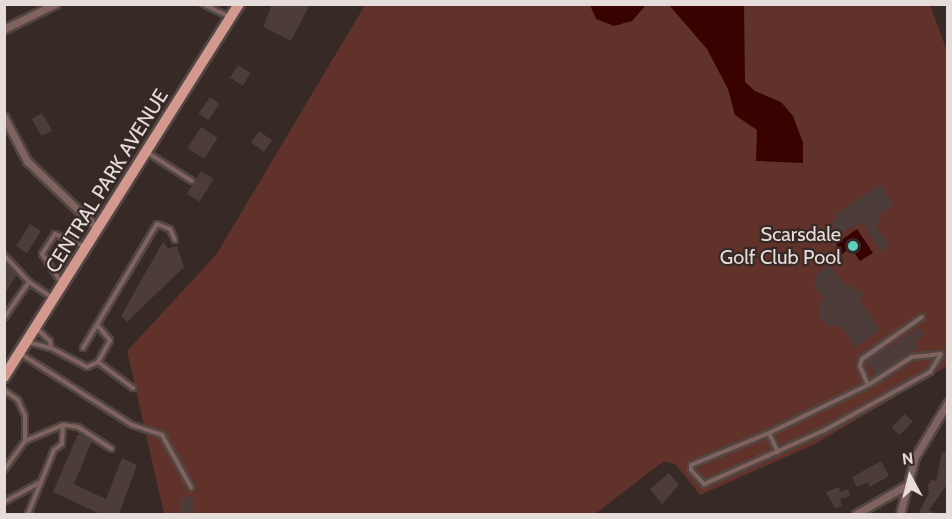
<!DOCTYPE html>
<html>
<head>
<meta charset="utf-8">
<style>
	body { margin:0 }
	#map { position:relative; width:952px; height:519px; overflow:hidden; background:#362926; font-family:Cabin,sans-serif }
	div>[style] { position:absolute }
	[style*='--x'] { left:calc(var(--x)*1px); top:calc(var(--y)*1px); width:calc(var(--w)*1px); rotate:calc(var(--a)*1deg) }
	.green>* { inset:0; background:#60322a }
	.water>* { inset:0; background:#380200 }
	.building>* { inset:0; background:#4c3d3b; transform-origin:0 0 }
	.roads { filter:drop-shadow(2px 0 #524643) drop-shadow(-2px 0 #524643) drop-shadow(0 2px #524643) drop-shadow(0 -2px #524643) }
	.lane>* { height:4px; margin:-2px; padding:0 2px; transform-origin:2px; border-radius:2px; background:#80635e }
	.street>* { height:7px; margin:-3.5px; padding:0 3.5px; transform-origin:3.5px; border-radius:3.5px; background:#80635e }
	.primary>* { height:10px; margin:-5px; padding:0 5px; transform-origin:5px; border-radius:5px; background:#d4998e }
	.dots>* { width:16px; height:16px; translate:-50% -50%; box-sizing:border-box; border:3px solid #362926; border-radius:50% }
	span { translate:-50% -50%; white-space:nowrap; text-align:center; line-height:1.15; -webkit-text-stroke:4.5px #362926; paint-order:stroke }
	.street-label { font-size:20px; color:#e6dddb }
	.poi-label { font-size:20px; color:#e6dddb }
	.right { translate:-100% -50%; text-align:right }
	.frame { position:absolute; inset:0; border:6px solid #e6dddb; pointer-events:none }
	.north { position:absolute; left:880px; top:447px; width:60px; height:60px; -webkit-text-stroke:4px #362926; paint-order:stroke; rotate:353deg; font-size:16px; font-weight:700; line-height:24px; text-align:center; color:#e6dddb }
	.north::after { content:''; display:block; margin:auto; width:21px; height:27px; background:#e6dddb; clip-path:polygon(50% 0,100% 100%,50% 72%,0 100%) }
</style>
</head>
<body>
<div id="map">
	<div class="green">
		<div style="clip-path:polygon(365px 5px,930px 5px,947px 51px,947px 366px,817px 443px,700px 495px,676px 465px,664px 461px,595px 514px,164px 514px,127px 351px,216px 255px)"></div>
	</div>
	<div class="water">
		<div style="clip-path:polygon(590px 5px,646px 5px,632px 21px,614px 26px,596px 19px)"></div>
		<div style="clip-path:polygon(669px 5px,744px 5px,745px 82px,755px 91px,781px 102px,793px 116px,803px 143px,803px 163px,756px 161px,757px 130px,735px 115px,728px 89px,707px 49px)"></div>
		<div style="clip-path:polygon(857px 229px,873px 253px,860px 261px,851px 248px,842px 254px,836px 244px)"></div>
	</div>
	<div class="building">
		<div style="clip-path:polygon(272px 4px,310px 4px,291px 41px,263px 27px)"></div>
		<div style="left:238px;top:65px;width:15px;height:15px;rotate:32deg"></div>
		<div style="left:210px;top:97px;width:12px;height:20px;rotate:35deg"></div>
		<div style="left:42px;top:113px;width:20px;height:12px;rotate:60deg"></div>
		<div style="left:201px;top:127px;width:20px;height:25px;rotate:33deg"></div>
		<div style="left:259px;top:131px;width:16px;height:14px;rotate:35deg"></div>
		<div style="left:201px;top:171px;width:15px;height:27px;rotate:32deg"></div>
		<div style="clip-path:polygon(880px 184px,894px 205px,877px 216px,881px 223px,876px 226px,889px 246px,881px 251px,862px 222px,837px 234px,830px 223px,837px 219px,835px 215px)"></div>
		<div style="left:30px;top:224px;width:13px;height:26px;rotate:32deg"></div>
		<div style="clip-path:polygon(163px 242px,168px 248px,177px 246px,184px 267px,127px 322px,121px 316px)"></div>
		<div style="clip-path:polygon(4px 262px,17px 275px,4px 294px)"></div>
		<div style="clip-path:polygon(829px 264px,846px 286px,850px 284px,856px 292px,859px 289px,863px 295px,859px 298px,880px 330px,856px 348px,840px 325px,829px 327px,819px 317px,819px 303px,824px 299px,814px 285px,817px 274px)"></div>
		<div style="clip-path:polygon(920px 328px,924px 334px,915px 342px,918px 347px,876px 375px,867px 362px)"></div>
		<div style="left:905px;top:414px;width:11px;height:19px;rotate:45deg"></div>
		<div style="clip-path:polygon(78px 434px,92px 441px,74px 484px,106px 499px,122px 458px,137px 465px,119px 514px,100px 514px,53px 492px)"></div>
		<div style="clip-path:polygon(942px 452px,948px 453px,948px 483px,929px 510px,937px 514px,918px 514px,929px 493px,928px 485px,932px 479px,936px 482px)"></div>
		<div style="clip-path:polygon(881px 461px,889px 476px,870px 487px,868px 482px,857px 487px,852px 477px)"></div>
		<div style="clip-path:polygon(669px 473px,679px 485px,662px 504px,650px 489px)"></div>
		<div style="clip-path:polygon(839px 487px,840px 492px,848px 489px,850px 496px,840px 499px,842px 506px,835px 508px,826px 492px)"></div>
		<div style="left:181px;top:497px;width:13px;height:17px"></div>
	</div>
	<div class="roads">
		<div class="lane">
			<div style="--x:203;--y:4;--w:28;--a:26"></div>
			<div style="--x:148;--y:153;--w:52;--a:32.5"></div>
			<div style="--x:4;--y:255;--w:37;--a:47"></div>
			<div style="--x:29;--y:282;--w:27;--a:34"></div>
			<div style="--x:61;--y:282;--w:34;--a:-124"></div>
			<div style="--x:42;--y:254;--w:24;--a:-57"></div>
			<div style="--x:55;--y:234;--w:30;--a:23"></div>
			<div style="--x:4;--y:318;--w:44;--a:-55.2"></div>
			<div style="--x:36;--y:328;--w:19;--a:43"></div>
			<div style="--x:50;--y:341;--w:7;--a:82"></div>
			<div style="--x:28;--y:342;--w:24;--a:15"></div>
			<div style="--x:51;--y:348;--w:41;--a:27.8"></div>
			<div style="--x:87;--y:367;--w:12;--a:-24"></div>
			<div style="--x:98;--y:362;--w:25;--a:-61"></div>
			<div style="--x:110;--y:340;--w:18;--a:-131"></div>
			<div style="--x:83;--y:348;--w:144;--a:-59.2"></div>
			<div style="--x:157;--y:224;--w:14;--a:21"></div>
			<div style="--x:170;--y:229;--w:12;--a:66"></div>
			<div style="--x:21;--y:354;--w:132;--a:32.6"></div>
			<div style="--x:132;--y:425;--w:32;--a:18"></div>
			<div style="--x:162;--y:435;--w:60;--a:60.9"></div>
			<div style="--x:941;--y:354;--w:21;--a:121"></div>
			<div style="--x:930;--y:372;--w:120;--a:151.1"></div>
			<div style="--x:825;--y:430;--w:133;--a:155.9"></div>
			<div style="--x:704;--y:484;--w:19;--a:-133"></div>
			<div style="--x:691;--y:470;--w:5;--a:-90"></div>
			<div style="--x:691;--y:465;--w:84;--a:-22.3"></div>
			<div style="--x:769;--y:433;--w:110;--a:-25.9"></div>
			<div style="--x:868;--y:385;--w:52;--a:-32.5"></div>
			<div style="--x:912;--y:357;--w:29;--a:-6"></div>
			<div style="--x:98;--y:362;--w:44;--a:36.6"></div>
			<div style="--x:868;--y:385;--w:21;--a:-113"></div>
			<div style="--x:860;--y:366;--w:7;--a:-74"></div>
			<div style="--x:862;--y:359;--w:73;--a:-35"></div>
			<div style="--x:4;--y:390;--w:17;--a:36"></div>
			<div style="--x:18;--y:400;--w:17;--a:66"></div>
			<div style="--x:25;--y:416;--w:25;--a:90"></div>
			<div style="--x:25;--y:441;--w:36;--a:126"></div>
			<div style="--x:769;--y:433;--w:21;--a:65"></div>
			<div style="--x:25;--y:441;--w:41;--a:-22.8"></div>
			<div style="--x:63;--y:425;--w:15;--a:8"></div>
			<div style="--x:78;--y:427;--w:40;--a:32.9"></div>
			<div style="--x:4;--y:502;--w:42;--a:-28.4"></div>
			<div style="--x:28;--y:514;--w:69;--a:-67.9"></div>
			<div style="--x:54;--y:450;--w:10;--a:-37"></div>
			<div style="--x:62;--y:444;--w:19;--a:-87"></div>
		</div>
		<div class="street">
			<div style="--x:4;--y:29;--w:57;--a:-26.1"></div>
			<div style="--x:4;--y:117;--w:50;--a:62.4"></div>
			<div style="--x:27;--y:161;--w:98;--a:43.8"></div>
			<div style="--x:856;--y:514;--w:59;--a:-29.6"></div>
			<div style="--x:900;--y:514;--w:59;--a:-75.3"></div>
			<div style="--x:915;--y:457;--w:64;--a:-59"></div>
		</div>
		<div class="primary">
			<div style="--x:4;--y:377;--w:441;--a:-57.8"></div>
		</div>
	</div>
	<div class="dots">
		<div style="left:853px;top:246px;background:#5bcebc"></div>
	</div>
	<div class="street-label">
		<span style="left:107px;top:181px;rotate:-58deg">CENTRAL PARK AVENUE</span>
	</div>
	<div class="poi-label">
		<span class="right" style="left:841px;top:246px">Scarsdale<br>Golf Club Pool</span>
	</div>
	<div class="frame"></div>
	<div class="north">N</div>
</div>
</body>
</html>
